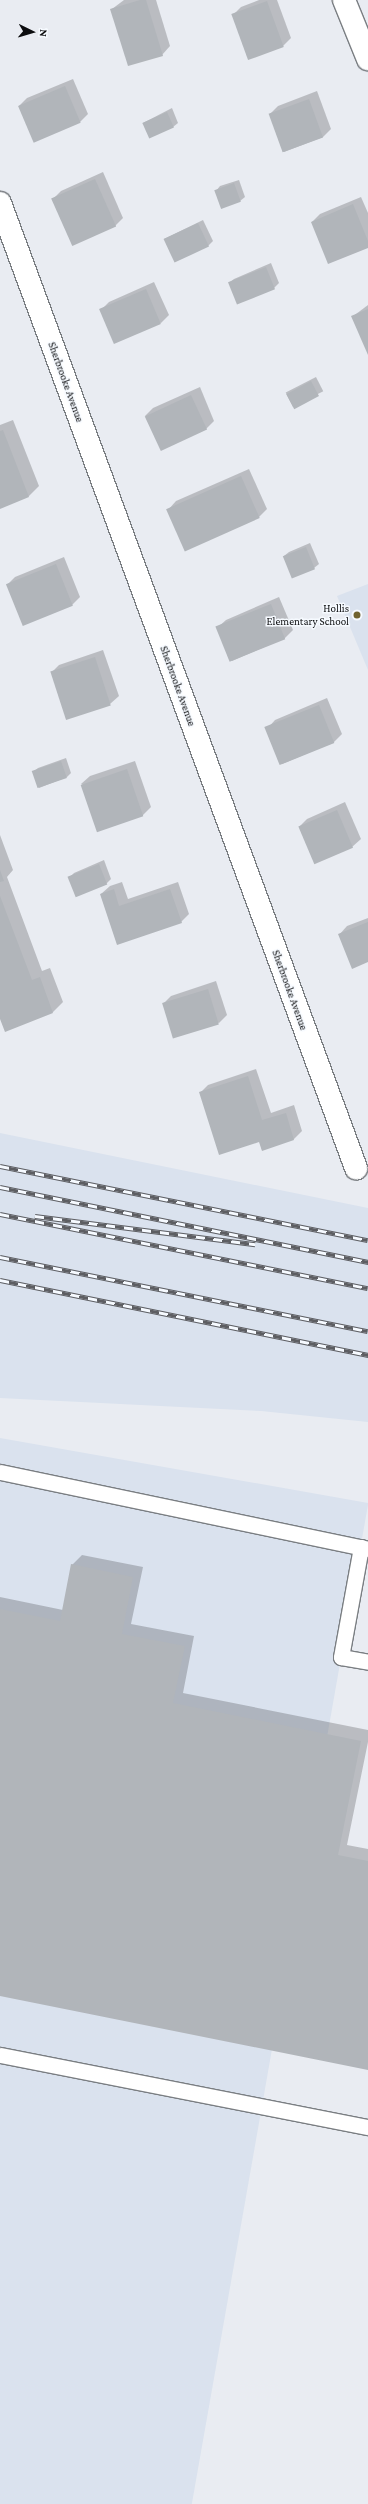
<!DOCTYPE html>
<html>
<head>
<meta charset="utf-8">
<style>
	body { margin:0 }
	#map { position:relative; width:368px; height:2504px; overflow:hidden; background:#e9ecf2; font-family:"Crimson Pro",serif }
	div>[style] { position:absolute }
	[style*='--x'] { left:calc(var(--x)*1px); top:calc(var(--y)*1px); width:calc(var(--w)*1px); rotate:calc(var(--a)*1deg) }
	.built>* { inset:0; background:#dae2ee; transform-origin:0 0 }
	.shadow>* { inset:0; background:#0003; transform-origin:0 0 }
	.building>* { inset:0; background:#b1b5ba; transform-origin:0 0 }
	.roads { filter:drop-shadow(1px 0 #7a7e82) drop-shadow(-1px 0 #7a7e82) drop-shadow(0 1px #7a7e82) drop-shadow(0 -1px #7a7e82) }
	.lane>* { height:15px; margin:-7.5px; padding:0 7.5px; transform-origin:7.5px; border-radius:7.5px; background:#fff }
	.street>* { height:22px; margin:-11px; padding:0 11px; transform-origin:11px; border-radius:11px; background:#fff }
	.rail>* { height:4.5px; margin-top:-2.25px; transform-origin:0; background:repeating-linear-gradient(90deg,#f6faff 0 9px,#5d5e62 0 18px); box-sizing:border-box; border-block:1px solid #5d5e62 }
	.dots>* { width:11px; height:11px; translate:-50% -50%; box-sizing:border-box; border:2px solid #f6faff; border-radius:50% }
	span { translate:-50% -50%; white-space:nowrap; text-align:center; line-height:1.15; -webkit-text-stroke:3px #f6faff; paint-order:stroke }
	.street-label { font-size:11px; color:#0c0d0f }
	.poi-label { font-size:11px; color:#0c0d0f }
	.right { translate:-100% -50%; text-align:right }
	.north { position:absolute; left:12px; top:12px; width:40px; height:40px; -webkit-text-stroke:3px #f6faff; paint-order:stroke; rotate:95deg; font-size:11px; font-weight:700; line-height:16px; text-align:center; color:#0c0d0f }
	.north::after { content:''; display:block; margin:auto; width:14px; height:18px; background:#0c0d0f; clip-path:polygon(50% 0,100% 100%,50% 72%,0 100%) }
</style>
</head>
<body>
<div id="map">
	<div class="built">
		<div style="clip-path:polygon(368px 584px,368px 670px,337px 596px)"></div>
		<div style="clip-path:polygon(0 1133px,368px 1208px,368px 1422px,261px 1411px,0 1398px)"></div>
		<div style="left:0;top:1438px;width:374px;height:1066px;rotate:10deg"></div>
	</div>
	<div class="shadow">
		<div style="clip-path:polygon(124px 0,156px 0,170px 46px,162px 55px,112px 9px)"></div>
		<div style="clip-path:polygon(259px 0,277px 0,291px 38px,283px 46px,233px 15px,241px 7px)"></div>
		<div style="clip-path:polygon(73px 79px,88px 114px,80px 122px,19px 106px,27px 98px)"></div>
		<div style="clip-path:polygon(317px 91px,331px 129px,323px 137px,284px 152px,270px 114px,278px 106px)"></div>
		<div style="clip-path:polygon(172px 108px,178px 123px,173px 127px,143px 123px)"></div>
		<div style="clip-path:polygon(103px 172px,123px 218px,115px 226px,53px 199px,61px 191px)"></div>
		<div style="clip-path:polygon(239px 180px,245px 197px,240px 201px,216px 191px,220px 186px)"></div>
		<div style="clip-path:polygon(361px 197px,368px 213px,368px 246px,312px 222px,320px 214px)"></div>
		<div style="clip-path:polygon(203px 220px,213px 241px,208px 246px,164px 239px)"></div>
		<div style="clip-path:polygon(271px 263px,279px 283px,274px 288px,229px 283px,234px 279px)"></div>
		<div style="clip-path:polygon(154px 282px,169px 315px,161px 323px,101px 310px,109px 302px)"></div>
		<div style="clip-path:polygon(368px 305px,368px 352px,352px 317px)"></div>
		<div style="left:316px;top:377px;width:16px;height:34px;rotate:63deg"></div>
		<div style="clip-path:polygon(200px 387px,214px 421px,206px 429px,145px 416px,153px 408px)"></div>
		<div style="clip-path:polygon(13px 420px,39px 486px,29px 496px,0 507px,0 425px)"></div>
		<div style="clip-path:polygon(249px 469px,267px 509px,259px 517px,168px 510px,176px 501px)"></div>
		<div style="clip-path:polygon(310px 543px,319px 564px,314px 568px,284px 556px,289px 552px)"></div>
		<div style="clip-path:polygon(64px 557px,80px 597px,72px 605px,7px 585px,15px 577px)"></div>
		<div style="clip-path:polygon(279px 597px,293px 630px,285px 638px,232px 661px,217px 628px,226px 620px)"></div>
		<div style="clip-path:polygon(103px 650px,119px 696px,110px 704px,51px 673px,59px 665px)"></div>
		<div style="clip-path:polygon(327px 698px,342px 734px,334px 742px,282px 764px,267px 729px,275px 720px)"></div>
		<div style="clip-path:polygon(66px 758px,71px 773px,67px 777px,39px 788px,33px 772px,38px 768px)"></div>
		<div style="clip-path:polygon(135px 761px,151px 807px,142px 816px,81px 784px,90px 776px)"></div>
		<div style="clip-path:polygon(345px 802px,361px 839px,352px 847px,299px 827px,307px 819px)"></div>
		<div style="clip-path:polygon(0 835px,13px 870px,7px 877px,42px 971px,50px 968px,63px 1002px,53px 1012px,0 1017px)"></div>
		<div style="clip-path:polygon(104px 860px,111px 879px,107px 883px,77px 896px,69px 878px,74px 873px)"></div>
		<div style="clip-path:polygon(122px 882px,128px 899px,178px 882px,189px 914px,181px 922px,118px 943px,101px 894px,110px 886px)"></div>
		<div style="clip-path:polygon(368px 918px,368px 961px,339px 935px,347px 926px)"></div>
		<div style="clip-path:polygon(216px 981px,227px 1015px,219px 1023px,163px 1004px,171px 996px)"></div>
		<div style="clip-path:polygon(256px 1069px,271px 1113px,294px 1105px,302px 1131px,294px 1139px,262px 1150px,260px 1140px,200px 1093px,208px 1085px)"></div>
		<div style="clip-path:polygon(82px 1555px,143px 1567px,131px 1624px,194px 1636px,183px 1693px,368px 1730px,368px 1742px,347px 1845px,368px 1849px,368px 2069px,0 1995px,0 1597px,63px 1610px,72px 1565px)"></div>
	</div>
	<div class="building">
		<div style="clip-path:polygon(140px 0,146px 0,163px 56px,128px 66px,110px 9px)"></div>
		<div style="left:267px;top:1px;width:49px;height:38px;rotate:70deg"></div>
		<div style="left:65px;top:86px;width:40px;height:51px;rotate:67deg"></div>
		<div style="left:309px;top:99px;width:41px;height:43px;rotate:70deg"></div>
		<div style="left:167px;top:112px;width:17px;height:27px;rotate:66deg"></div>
		<div style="left:95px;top:179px;width:52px;height:48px;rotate:66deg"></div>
		<div style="left:234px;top:183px;width:20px;height:21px;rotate:70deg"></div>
		<div style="clip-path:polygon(353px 204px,368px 241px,368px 248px,328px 264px,311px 222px)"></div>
		<div style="left:198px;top:223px;width:26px;height:38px;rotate:65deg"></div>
		<div style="left:266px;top:267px;width:24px;height:41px;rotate:68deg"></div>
		<div style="left:146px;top:289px;width:38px;height:51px;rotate:67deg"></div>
		<div style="clip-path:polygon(368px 309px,368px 355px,351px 316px)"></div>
		<div style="left:311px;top:381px;width:17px;height:28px;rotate:62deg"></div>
		<div style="left:191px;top:395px;width:38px;height:51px;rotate:65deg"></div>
		<div style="clip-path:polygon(3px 430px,29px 497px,0 509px,0 431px)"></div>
		<div style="left:241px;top:476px;width:46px;height:82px;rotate:66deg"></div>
		<div style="left:306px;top:547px;width:24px;height:25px;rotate:68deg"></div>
		<div style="left:56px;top:564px;width:45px;height:54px;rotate:68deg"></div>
		<div style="left:271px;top:604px;width:38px;height:60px;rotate:68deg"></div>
		<div style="left:95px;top:657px;width:51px;height:47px;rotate:72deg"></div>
		<div style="left:319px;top:705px;width:41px;height:59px;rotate:68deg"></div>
		<div style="left:61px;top:761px;width:18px;height:31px;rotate:71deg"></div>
		<div style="left:127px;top:769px;width:50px;height:49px;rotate:71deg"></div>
		<div style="left:337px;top:810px;width:41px;height:42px;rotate:67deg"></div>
		<div style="left:99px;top:864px;width:22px;height:34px;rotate:68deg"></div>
		<div style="clip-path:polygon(0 870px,4px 881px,0 882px)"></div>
		<div style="clip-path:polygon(114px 889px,119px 906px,170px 889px,182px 923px,117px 945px,100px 894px)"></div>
		<div style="clip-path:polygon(0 896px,32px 980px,40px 977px,53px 1013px,5px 1032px,0 1019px)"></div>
		<div style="clip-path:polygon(368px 922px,368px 962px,352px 969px,338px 934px)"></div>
		<div style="left:208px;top:989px;width:37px;height:48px;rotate:73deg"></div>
		<div style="clip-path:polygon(248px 1076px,262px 1120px,286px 1113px,294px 1140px,262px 1151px,259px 1142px,219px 1155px,199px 1092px)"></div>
		<div style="clip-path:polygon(71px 1564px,133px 1577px,122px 1634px,185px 1646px,173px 1703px,361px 1741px,338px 1855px,368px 1861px,368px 2070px,0 1996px,0 1609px,60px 1621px)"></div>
	</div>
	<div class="roads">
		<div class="lane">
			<div style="--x:0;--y:1472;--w:376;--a:11.8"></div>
			<div style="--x:361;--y:1547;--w:112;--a:100.3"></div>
			<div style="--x:341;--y:1657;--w:27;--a:10"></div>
			<div style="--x:0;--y:2055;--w:375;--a:11.1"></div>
		</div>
		<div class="street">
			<div style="--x:344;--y:0;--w:64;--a:67.9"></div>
			<div style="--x:0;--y:203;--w:1029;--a:69.75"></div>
		</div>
	</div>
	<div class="rail">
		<div style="--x:0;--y:1166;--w:375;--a:11.4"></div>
		<div style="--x:0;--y:1187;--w:376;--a:11.5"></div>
		<div style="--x:0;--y:1214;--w:375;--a:11.4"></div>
		<div style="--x:35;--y:1216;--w:222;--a:7.3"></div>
		<div style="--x:0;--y:1257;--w:375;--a:11.4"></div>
		<div style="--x:0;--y:1280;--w:376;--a:11.5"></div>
	</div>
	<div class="dots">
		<div style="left:357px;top:615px;background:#706330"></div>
	</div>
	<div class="street-label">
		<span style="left:66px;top:382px;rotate:70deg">Sherbrooke Avenue</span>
		<span style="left:178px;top:686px;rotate:70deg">Sherbrooke Avenue</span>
		<span style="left:290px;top:990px;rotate:70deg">Sherbrooke Avenue</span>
	</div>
	<div class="poi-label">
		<span class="right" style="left:349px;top:615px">Hollis<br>Elementary School</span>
	</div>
	<div class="north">N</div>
</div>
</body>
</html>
